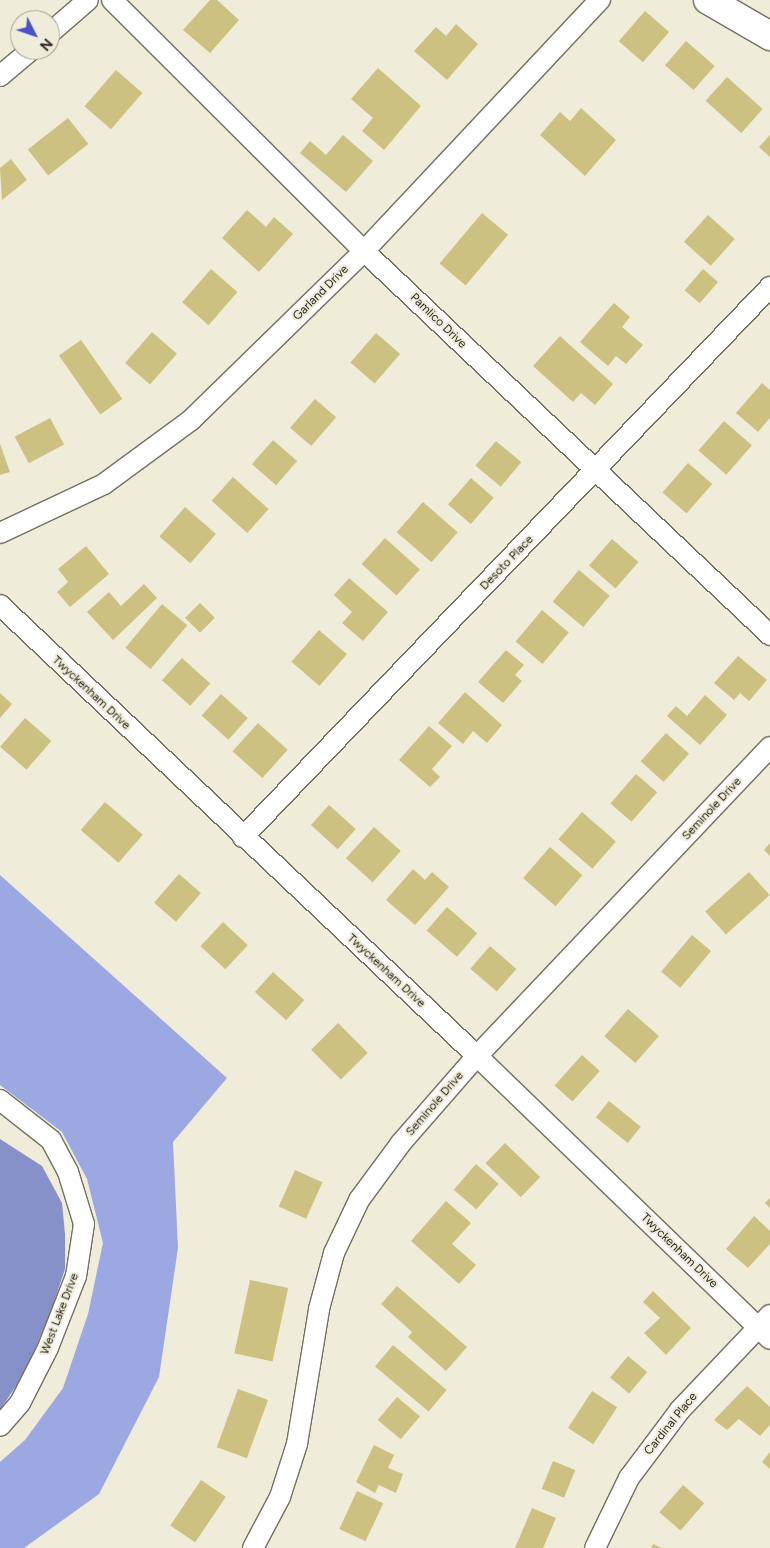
<!DOCTYPE html>
<html>
<head>
<meta charset="utf-8">
<style>
	body { margin:0 }
	#map { position:relative; width:770px; height:1548px; overflow:hidden; background:#efecd9; font-family:Figtree,sans-serif }
	div>[style] { position:absolute }
	[style*='--x'] { left:calc(var(--x)*1px); top:calc(var(--y)*1px); width:calc(var(--w)*1px); rotate:calc(var(--a)*1deg) }
	.forest>* { inset:0; background:#9ca8e1 }
	.water>* { inset:0; background:#8691c9 }
	.building>* { inset:0; background:#cdc181; transform-origin:0 0 }
	.roads { filter:drop-shadow(1px 0 #737060) drop-shadow(-1px 0 #737060) drop-shadow(0 1px #737060) drop-shadow(0 -1px #737060) }
	.minor>* { height:20px; margin:-10px; padding:0 10px; transform-origin:10px; border-radius:10px; background:#fff }
	.secondary>* { height:28px; margin:-14px; padding:0 14px; transform-origin:14px; border-radius:14px; background:#fff }
	span { translate:-50% -50%; white-space:nowrap; text-align:center; line-height:1.15; -webkit-text-stroke:4px #efecd9; paint-order:stroke }
	.street-label { font-size:12px; color:#2b2923 }
	.north { position:absolute; left:10px; top:10px; width:50px; height:50px; box-sizing:border-box; background:#efecd9; border:1px solid #a19e90; border-radius:50%; rotate:131deg; font-size:14px; font-weight:700; line-height:20px; text-align:center; color:#2b2923 }
	.north::after { content:''; display:block; margin:auto; width:18px; height:22px; background:#4b52c8; clip-path:polygon(50% 0,100% 100%,50% 72%,0 100%) }
</style>
</head>
<body>
<div id="map">
	<div class="forest">
		<div style="clip-path:polygon(0 875px,227px 1078px,173px 1142px,178px 1248px,159px 1377px,99px 1494px,24px 1548px,0 1548px,0 1462px,25px 1440px,63px 1388px,88px 1314px,103px 1243px,87px 1179px,62px 1132px,0 1085px)"></div>
	</div>
	<div class="water">
		<div style="clip-path:polygon(0 1139px,42px 1166px,62px 1203px,65px 1234px,65px 1269px,51px 1311px,26px 1371px,0 1410px)"></div>
	</div>
	<div class="building">
		<div style="clip-path:polygon(210px 0,217px 0,239px 20px,210px 53px,183px 30px)"></div>
		<div style="left:645px;top:11px;width:32px;height:40px;rotate:41deg"></div>
		<div style="clip-path:polygon(456px 24px,478px 44px,447px 80px,414px 51px,436px 27px,446px 36px)"></div>
		<div style="left:686px;top:41px;width:38px;height:32px;rotate:41deg"></div>
		<div style="clip-path:polygon(378px 68px,421px 106px,384px 150px,362px 131px,373px 118px,351px 99px)"></div>
		<div style="left:116px;top:70px;width:35px;height:48px;rotate:41deg"></div>
		<div style="left:727px;top:77px;width:48px;height:32px;rotate:42deg"></div>
		<div style="clip-path:polygon(581px 108px,616px 140px,585px 176px,540px 135px,560px 112px,570px 121px)"></div>
		<div style="left:68px;top:118px;width:33px;height:51px;rotate:52deg"></div>
		<div style="clip-path:polygon(343px 135px,373px 161px,346px 192px,300px 153px,310px 141px,326px 155px)"></div>
		<div style="clip-path:polygon(770px 135px,770px 157px,759px 147px)"></div>
		<div style="clip-path:polygon(11px 159px,27px 180px,2px 200px,0 168px)"></div>
		<div style="clip-path:polygon(247px 210px,266px 227px,274px 217px,293px 234px,259px 272px,222px 238px)"></div>
		<div style="left:482px;top:213px;width:34px;height:66px;rotate:40deg"></div>
		<div style="left:708px;top:215px;width:36px;height:36px;rotate:42deg"></div>
		<div style="left:211px;top:269px;width:35px;height:44px;rotate:41deg"></div>
		<div style="left:703px;top:269px;width:20px;height:28px;rotate:41deg"></div>
		<div style="clip-path:polygon(614px 303px,630px 317px,622px 327px,643px 345px,626px 364px,616px 356px,608px 366px,580px 342px)"></div>
		<div style="left:152px;top:332px;width:33px;height:41px;rotate:41deg"></div>
		<div style="left:376px;top:333px;width:32px;height:39px;rotate:41deg"></div>
		<div style="clip-path:polygon(560px 336px,613px 384px,595px 405px,581px 393px,573px 402px,533px 366px)"></div>
		<div style="left:81px;top:340px;width:72px;height:27px;rotate:55deg"></div>
		<div style="clip-path:polygon(762px 383px,770px 390px,770px 418px,758px 432px,736px 413px)"></div>
		<div style="left:315px;top:399px;width:28px;height:38px;rotate:41deg"></div>
		<div style="left:50px;top:418px;width:30px;height:40px;rotate:62deg"></div>
		<div style="left:724px;top:421px;width:37px;height:39px;rotate:41deg"></div>
		<div style="left:273px;top:440px;width:32px;height:32px;rotate:41deg"></div>
		<div style="left:496px;top:441px;width:33px;height:32px;rotate:40deg"></div>
		<div style="clip-path:polygon(0 444px,10px 472px,0 475px)"></div>
		<div style="left:688px;top:463px;width:32px;height:39px;rotate:41deg"></div>
		<div style="left:233px;top:477px;width:48px;height:32px;rotate:42deg"></div>
		<div style="left:471px;top:478px;width:30px;height:35px;rotate:41deg"></div>
		<div style="left:423px;top:502px;width:46px;height:40px;rotate:41deg"></div>
		<div style="left:185px;top:507px;width:41px;height:39px;rotate:41deg"></div>
		<div style="left:385px;top:538px;width:47px;height:35px;rotate:42deg"></div>
		<div style="left:612px;top:539px;width:35px;height:35px;rotate:41deg"></div>
		<div style="clip-path:polygon(86px 546px,109px 574px,70px 607px,57px 592px,68px 582px,58px 569px)"></div>
		<div style="left:579px;top:570px;width:40px;height:41px;rotate:40deg"></div>
		<div style="clip-path:polygon(349px 578px,388px 612px,363px 641px,342px 623px,352px 612px,334px 595px)"></div>
		<div style="clip-path:polygon(144px 584px,157px 598px,113px 640px,87px 612px,109px 592px,121px 606px)"></div>
		<div style="left:200px;top:603px;width:21px;height:21px;rotate:45deg"></div>
		<div style="left:162px;top:604px;width:33px;height:57px;rotate:40deg"></div>
		<div style="left:542px;top:610px;width:35px;height:41px;rotate:40deg"></div>
		<div style="left:319px;top:630px;width:37px;height:42px;rotate:41deg"></div>
		<div style="clip-path:polygon(506px 650px,524px 665px,515px 675px,522px 681px,503px 703px,478px 682px)"></div>
		<div style="clip-path:polygon(738px 656px,767px 680px,749px 701px,740px 693px,734px 700px,714px 683px)"></div>
		<div style="left:182px;top:658px;width:38px;height:30px;rotate:42deg"></div>
		<div style="clip-path:polygon(465px 692px,502px 725px,487px 743px,473px 731px,463px 744px,438px 723px)"></div>
		<div style="clip-path:polygon(0 693px,12px 704px,0 718px)"></div>
		<div style="left:221px;top:694px;width:36px;height:29px;rotate:42deg"></div>
		<div style="clip-path:polygon(705px 695px,727px 715px,700px 745px,667px 716px,676px 706px,687px 716px)"></div>
		<div style="left:25px;top:718px;width:35px;height:38px;rotate:41deg"></div>
		<div style="left:258px;top:723px;width:40px;height:38px;rotate:42deg"></div>
		<div style="clip-path:polygon(429px 726px,452px 746px,432px 769px,440px 777px,430px 787px,399px 760px)"></div>
		<div style="left:666px;top:733px;width:31px;height:38px;rotate:42deg"></div>
		<div style="left:636px;top:774px;width:28px;height:39px;rotate:41deg"></div>
		<div style="left:105px;top:802px;width:50px;height:37px;rotate:41deg"></div>
		<div style="left:329px;top:805px;width:36px;height:27px;rotate:42deg"></div>
		<div style="left:582px;top:812px;width:45px;height:36px;rotate:41deg"></div>
		<div style="left:374px;top:827px;width:36px;height:42px;rotate:42deg"></div>
		<div style="clip-path:polygon(770px 843px,770px 856px,764px 850px)"></div>
		<div style="left:550px;top:847px;width:43px;height:41px;rotate:41deg"></div>
		<div style="clip-path:polygon(413px 869px,425px 880px,432px 872px,449px 887px,415px 925px,386px 900px)"></div>
		<div style="left:749px;top:872px;width:31px;height:59px;rotate:48deg"></div>
		<div style="left:179px;top:874px;width:29px;height:38px;rotate:41deg"></div>
		<div style="left:447px;top:907px;width:40px;height:31px;rotate:41deg"></div>
		<div style="left:223px;top:922px;width:34px;height:33px;rotate:43deg"></div>
		<div style="left:692px;top:935px;width:25px;height:48px;rotate:40deg"></div>
		<div style="left:490px;top:946px;width:35px;height:30px;rotate:41deg"></div>
		<div style="left:273px;top:972px;width:42px;height:27px;rotate:42deg"></div>
		<div style="left:628px;top:1009px;width:41px;height:36px;rotate:41deg"></div>
		<div style="left:338px;top:1023px;width:42px;height:38px;rotate:45deg"></div>
		<div style="left:582px;top:1055px;width:24px;height:41px;rotate:42deg"></div>
		<div style="left:609px;top:1101px;width:41px;height:21px;rotate:39deg"></div>
		<div style="left:505px;top:1143px;width:49px;height:28px;rotate:44deg"></div>
		<div style="left:476px;top:1164px;width:30px;height:34px;rotate:41deg"></div>
		<div style="left:295px;top:1170px;width:30px;height:40px;rotate:24deg"></div>
		<div style="clip-path:polygon(770px 1198px,770px 1208px,765px 1203px)"></div>
		<div style="clip-path:polygon(446px 1201px,471px 1223px,452px 1244px,476px 1265px,459px 1284px,411px 1241px)"></div>
		<div style="clip-path:polygon(754px 1216px,770px 1231px,770px 1244px,748px 1268px,726px 1249px)"></div>
		<div style="left:250px;top:1280px;width:39px;height:75px;rotate:12deg"></div>
		<div style="clip-path:polygon(397px 1286px,467px 1347px,446px 1371px,408px 1337px,412px 1332px,381px 1304px)"></div>
		<div style="clip-path:polygon(653px 1291px,691px 1328px,666px 1355px,644px 1333px,660px 1318px,643px 1302px)"></div>
		<div style="left:393px;top:1345px;width:70px;height:28px;rotate:40deg"></div>
		<div style="left:628px;top:1356px;width:25px;height:28px;rotate:40deg"></div>
		<div style="clip-path:polygon(747px 1386px,770px 1407px,770px 1425px,760px 1436px,739px 1419px,727px 1430px,714px 1420px)"></div>
		<div style="left:238px;top:1389px;width:32px;height:62px;rotate:20deg"></div>
		<div style="left:592px;top:1391px;width:30px;height:44px;rotate:33deg"></div>
		<div style="left:397px;top:1397px;width:30px;height:30px;rotate:40deg"></div>
		<div style="clip-path:polygon(374px 1445px,394px 1455px,388px 1468px,403px 1474px,396px 1493px,379px 1485px,375px 1493px,356px 1482px)"></div>
		<div style="clip-path:polygon(770px 1452px,770px 1469px,762px 1462px)"></div>
		<div style="left:553px;top:1461px;width:24px;height:30px;rotate:22deg"></div>
		<div style="left:201px;top:1480px;width:30px;height:55px;rotate:34deg"></div>
		<div style="left:683px;top:1485px;width:28px;height:36px;rotate:41deg"></div>
		<div style="left:357px;top:1491px;width:29px;height:42px;rotate:25deg"></div>
		<div style="clip-path:polygon(532px 1508px,556px 1518px,543px 1548px,515px 1548px)"></div>
		<div style="clip-path:polygon(653px 1544px,662px 1548px,651px 1548px)"></div>
	</div>
	<div class="roads">
		<div class="minor">
			<div style="--x:112;--y:0;--w:356;--a:44.9"></div>
			<div style="--x:364;--y:251;--w:559;--a:43.4"></div>
			<div style="--x:50;--y:33;--w:50;--a:-41"></div>
			<div style="--x:0;--y:76;--w:40;--a:-40"></div>
			<div style="--x:0;--y:533;--w:115;--a:-25.2"></div>
			<div style="--x:104;--y:484;--w:108;--a:-36.3"></div>
			<div style="--x:191;--y:420;--w:242;--a:-44.3"></div>
			<div style="--x:364;--y:251;--w:345;--a:-46.8"></div>
			<div style="--x:0;--y:605;--w:656;--a:43.4"></div>
			<div style="--x:477;--y:1056;--w:407;--a:44"></div>
			<div style="--x:243;--y:837;--w:762;--a:-46.22"></div>
			<div style="--x:0;--y:1100;--w:65;--a:38.1"></div>
			<div style="--x:51;--y:1140;--w:36;--a:62"></div>
			<div style="--x:68;--y:1172;--w:54;--a:72.9"></div>
			<div style="--x:84;--y:1224;--w:53;--a:98.7"></div>
			<div style="--x:76;--y:1276;--w:77;--a:111.3"></div>
			<div style="--x:48;--y:1348;--w:62;--a:117"></div>
			<div style="--x:20;--y:1403;--w:30;--a:131"></div>
			<div style="--x:253;--y:1548;--w:58;--a:-62.1"></div>
			<div style="--x:280;--y:1497;--w:56;--a:-72.2"></div>
			<div style="--x:297;--y:1444;--w:137;--a:-80.7"></div>
			<div style="--x:319;--y:1309;--w:58;--a:-75"></div>
			<div style="--x:334;--y:1253;--w:59;--a:-64.7"></div>
			<div style="--x:359;--y:1200;--w:71;--a:-53.6"></div>
			<div style="--x:401;--y:1143;--w:116;--a:-48.9"></div>
			<div style="--x:477;--y:1056;--w:426;--a:-46.5"></div>
			<div style="--x:595;--y:1548;--w:78;--a:-64.1"></div>
			<div style="--x:629;--y:1478;--w:85;--a:-53.1"></div>
			<div style="--x:680;--y:1410;--w:131;--a:-46.5"></div>
		</div>
		<div class="secondary">
			<div style="--x:708;--y:0;--w:72;--a:30.1"></div>
		</div>
	</div>
	<div class="street-label">
		<span style="left:321px;top:293px;rotate:-45deg">Garland Drive</span>
		<span style="left:438px;top:321px;rotate:44deg">Pamlico Drive</span>
		<span style="left:507px;top:563px;rotate:-46deg">Desoto Place</span>
		<span style="left:91px;top:693px;rotate:43deg">Twyckenham Drive</span>
		<span style="left:712px;top:809px;rotate:-47deg">Seminole Drive</span>
		<span style="left:386px;top:971px;rotate:43deg">Twyckenham Drive</span>
		<span style="left:435px;top:1104px;rotate:-49deg">Seminole Drive</span>
		<span style="left:679px;top:1251px;rotate:44deg">Twyckenham Drive</span>
		<span style="left:60px;top:1314px;rotate:-69deg">West Lake Drive</span>
		<span style="left:671px;top:1424px;rotate:-51deg">Cardinal Place</span>
	</div>
	<div class="north">N</div>
</div>
</body>
</html>
